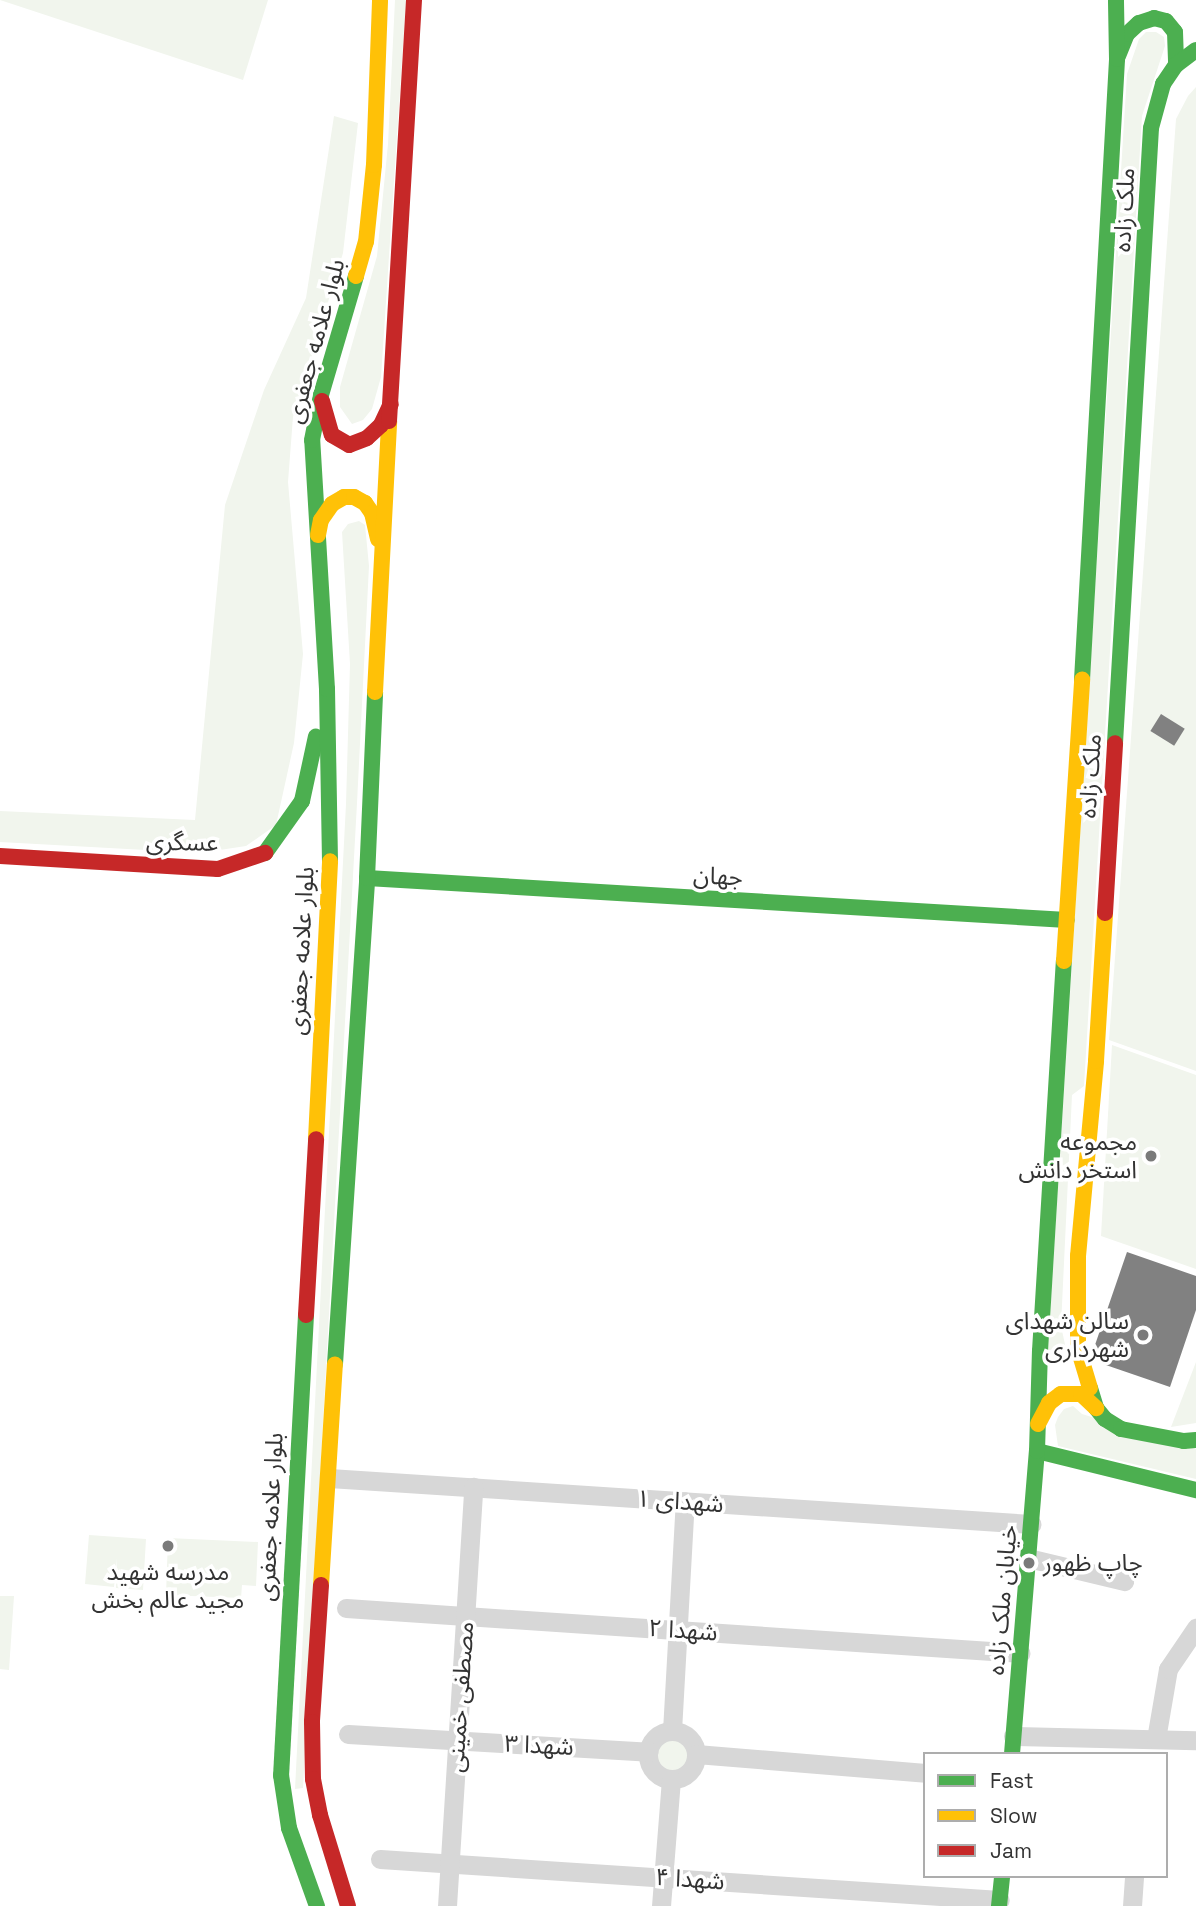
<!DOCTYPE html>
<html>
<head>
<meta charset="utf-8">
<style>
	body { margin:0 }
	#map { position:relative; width:1196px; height:1906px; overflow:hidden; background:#fff; font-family:"Space Grotesk","Noto Sans Arabic",sans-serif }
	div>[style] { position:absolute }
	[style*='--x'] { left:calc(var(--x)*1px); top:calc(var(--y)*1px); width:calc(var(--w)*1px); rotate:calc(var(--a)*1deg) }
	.green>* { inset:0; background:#f1f5ed }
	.round { border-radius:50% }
	.building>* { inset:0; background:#818181; transform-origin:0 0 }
	.street>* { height:19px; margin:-9.5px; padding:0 9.5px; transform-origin:9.5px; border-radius:9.5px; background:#d7d7d7 }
	.street>.ring { margin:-9.5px; padding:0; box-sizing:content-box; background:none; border:19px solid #d7d7d7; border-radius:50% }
	.fast>* { height:16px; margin:-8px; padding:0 8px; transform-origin:8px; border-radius:8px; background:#4caf50 }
	.slow>* { height:16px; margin:-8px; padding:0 8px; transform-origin:8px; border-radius:8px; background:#ffc107 }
	.jam>* { height:16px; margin:-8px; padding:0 8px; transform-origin:8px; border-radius:8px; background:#c62828 }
	.dots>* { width:19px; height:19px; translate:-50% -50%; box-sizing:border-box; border:4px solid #fff; border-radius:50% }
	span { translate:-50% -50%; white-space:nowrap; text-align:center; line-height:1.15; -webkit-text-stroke:7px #fff; paint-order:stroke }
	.street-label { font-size:24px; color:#333 }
	.poi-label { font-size:24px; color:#333 }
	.right { translate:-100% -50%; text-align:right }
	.left { translate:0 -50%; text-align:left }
	.legend { position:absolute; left:923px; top:1752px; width:245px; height:126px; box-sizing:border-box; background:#fff; border:2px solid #adadad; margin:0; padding:9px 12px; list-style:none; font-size:21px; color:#333 }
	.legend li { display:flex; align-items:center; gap:14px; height:35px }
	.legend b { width:35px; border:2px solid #adadad }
</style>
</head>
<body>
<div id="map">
	<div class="green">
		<div style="clip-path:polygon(0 0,268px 0,243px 80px)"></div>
		<div style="clip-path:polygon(395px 0,406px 0,381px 377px,372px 409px,363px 420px,352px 424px,340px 407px,340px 387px,377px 256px,388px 144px)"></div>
		<div style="clip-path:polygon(1146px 32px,1156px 32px,1164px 37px,1165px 46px,1142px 116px,1084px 1086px,1072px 1095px,1061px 1326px,1066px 1349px,1048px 1350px,1127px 74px,1139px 39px)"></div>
		<div style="clip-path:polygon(1196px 87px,1196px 1071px,1109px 1040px,1176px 119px,1188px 96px)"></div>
		<div style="clip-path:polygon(334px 116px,358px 123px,343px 253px,293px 417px,288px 482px,303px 654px,294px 743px,276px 825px,246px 846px,200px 853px,0 842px,0 811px,195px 820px,225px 505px,264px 390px,306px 298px)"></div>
		<div style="clip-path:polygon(359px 521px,365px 525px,369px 566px,357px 803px,303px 1788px,295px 1789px,346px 804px,350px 664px,342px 532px,348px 524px)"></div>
		<div style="clip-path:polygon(1112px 1045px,1196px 1075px,1196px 1269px,1101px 1236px)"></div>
		<div style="clip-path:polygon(1196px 1362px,1196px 1423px,1171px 1427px)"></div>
		<div style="clip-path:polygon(1073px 1406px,1082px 1414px,1196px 1449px,1196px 1479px,1058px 1446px,1055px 1425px,1058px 1417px,1064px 1409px)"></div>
		<div style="clip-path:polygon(89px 1535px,146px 1539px,143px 1590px,116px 1588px,117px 1558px,114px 1587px,85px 1584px)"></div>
		<div style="clip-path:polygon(168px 1538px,258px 1542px,256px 1586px,242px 1585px,241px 1598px,166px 1595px)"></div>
		<div style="clip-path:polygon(0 1596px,14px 1596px,9px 1670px,0 1669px)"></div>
		<div class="round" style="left:650px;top:1732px;width:44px;height:44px"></div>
	</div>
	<div class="building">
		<div style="left:1161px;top:714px;width:28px;height:20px;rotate:32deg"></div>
		<div style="clip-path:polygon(1127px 1252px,1196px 1276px,1196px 1310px,1170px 1387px,1100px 1363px,1095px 1345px)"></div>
	</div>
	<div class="street">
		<div style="--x:329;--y:1478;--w:704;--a:3.75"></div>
		<div style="--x:1028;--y:1558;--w:99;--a:13.5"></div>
		<div style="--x:346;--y:1608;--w:676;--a:3.82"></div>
		<div class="ring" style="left:648px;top:1731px;width:29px;height:29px"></div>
		<div style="--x:672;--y:1731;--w:230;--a:-86.8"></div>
		<div style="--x:348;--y:1734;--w:301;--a:3.4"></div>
		<div style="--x:1013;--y:1736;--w:183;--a:1.3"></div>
		<div style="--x:1156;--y:1739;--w:71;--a:-80.3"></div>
		<div style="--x:1168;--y:1669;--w:50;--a:-55.7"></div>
		<div style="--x:696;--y:1754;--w:230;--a:4.7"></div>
		<div style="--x:380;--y:1859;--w:621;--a:3.78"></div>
		<div style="--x:447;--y:1906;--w:420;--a:-86.4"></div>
		<div style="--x:661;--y:1906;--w:127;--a:-85.5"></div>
		<div style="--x:1132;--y:1906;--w:30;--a:-86"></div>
	</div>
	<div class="fast">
		<div style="--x:1118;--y:56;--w:24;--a:-68"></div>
		<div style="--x:1127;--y:34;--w:16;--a:-43"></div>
		<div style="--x:1139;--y:23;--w:16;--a:-18"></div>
		<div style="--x:1154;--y:18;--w:12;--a:14"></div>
		<div style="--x:1166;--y:21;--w:14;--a:51"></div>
		<div style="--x:1175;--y:32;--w:33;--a:88"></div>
		<div style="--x:1082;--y:680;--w:622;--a:-86.77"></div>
		<div style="--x:1117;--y:59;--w:59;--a:-91"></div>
		<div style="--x:1115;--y:743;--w:616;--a:-86.65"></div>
		<div style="--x:1151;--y:128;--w:46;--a:-74.7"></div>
		<div style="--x:1163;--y:84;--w:23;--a:-56"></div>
		<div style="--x:1176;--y:65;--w:25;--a:-37"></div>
		<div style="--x:265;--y:853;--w:64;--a:-54.6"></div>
		<div style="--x:302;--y:801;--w:66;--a:-77.8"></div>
		<div style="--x:330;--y:861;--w:172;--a:-91"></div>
		<div style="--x:327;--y:689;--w:249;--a:-93.4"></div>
		<div style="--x:312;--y:440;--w:46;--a:-78.7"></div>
		<div style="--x:321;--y:395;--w:124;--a:-73.6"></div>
		<div style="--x:367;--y:878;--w:701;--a:3.43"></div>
		<div style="--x:306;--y:1315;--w:461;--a:93.1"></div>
		<div style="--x:281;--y:1775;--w:54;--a:81.4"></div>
		<div style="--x:289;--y:1828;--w:83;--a:70.3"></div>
		<div style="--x:335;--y:1364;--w:487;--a:-86.2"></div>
		<div style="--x:367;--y:878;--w:186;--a:-87.5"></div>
		<div style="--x:1090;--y:1388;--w:21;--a:73"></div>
		<div style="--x:1096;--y:1408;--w:14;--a:51"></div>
		<div style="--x:1105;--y:1419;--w:19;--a:32"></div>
		<div style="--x:1121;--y:1429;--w:64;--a:10.8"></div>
		<div style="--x:1184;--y:1441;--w:12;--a:-5"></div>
		<div style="--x:1037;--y:1451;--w:164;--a:13.8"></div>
		<div style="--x:1012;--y:1754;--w:304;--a:-85.3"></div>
		<div style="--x:1037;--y:1451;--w:100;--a:-88.3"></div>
		<div style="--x:1040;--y:1351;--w:391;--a:-86.5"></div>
		<div style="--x:999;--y:1906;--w:30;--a:-84"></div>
	</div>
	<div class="slow">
		<div style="--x:356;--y:276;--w:35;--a:-74"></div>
		<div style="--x:366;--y:242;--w:77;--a:-84.1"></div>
		<div style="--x:374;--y:165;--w:165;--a:-87.9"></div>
		<div style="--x:318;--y:535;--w:15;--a:-79"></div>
		<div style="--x:321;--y:520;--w:19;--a:-55"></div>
		<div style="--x:332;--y:504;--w:14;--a:-30"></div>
		<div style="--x:344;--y:497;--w:10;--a:0"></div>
		<div style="--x:354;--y:497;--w:13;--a:29"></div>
		<div style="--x:365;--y:503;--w:12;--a:55"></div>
		<div style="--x:372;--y:513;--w:27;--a:77"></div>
		<div style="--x:375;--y:692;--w:271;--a:-87"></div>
		<div style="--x:1064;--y:961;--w:282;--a:-86.3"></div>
		<div style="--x:316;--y:1139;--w:278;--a:-87.1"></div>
		<div style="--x:1090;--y:1388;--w:42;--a:-106.7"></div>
		<div style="--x:1078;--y:1348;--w:92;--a:-90"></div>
		<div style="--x:1078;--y:1256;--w:196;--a:-84.7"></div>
		<div style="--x:1096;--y:1061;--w:148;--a:-86.5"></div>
		<div style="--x:1038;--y:1424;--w:24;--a:-62"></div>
		<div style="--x:1049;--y:1403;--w:15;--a:-37"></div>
		<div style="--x:1061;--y:1394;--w:20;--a:0"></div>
		<div style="--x:1081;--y:1394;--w:21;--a:43"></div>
		<div style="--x:321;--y:1585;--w:221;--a:-86.4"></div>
	</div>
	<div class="jam">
		<div style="--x:322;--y:401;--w:35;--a:74"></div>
		<div style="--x:332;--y:435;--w:20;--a:30"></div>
		<div style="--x:349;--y:445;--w:19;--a:-21"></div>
		<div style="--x:367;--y:438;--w:19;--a:-43"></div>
		<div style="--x:381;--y:425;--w:23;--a:-65"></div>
		<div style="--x:389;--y:421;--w:422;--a:-86.6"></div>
		<div style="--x:0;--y:856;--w:218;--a:3.4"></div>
		<div style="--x:218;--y:869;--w:50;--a:-18.8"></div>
		<div style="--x:1105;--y:913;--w:170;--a:-86.6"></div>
		<div style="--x:306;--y:1315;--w:176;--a:-86.7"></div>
		<div style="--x:321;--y:1585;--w:137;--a:93.8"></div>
		<div style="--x:312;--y:1722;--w:57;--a:89"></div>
		<div style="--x:313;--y:1779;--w:37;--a:79"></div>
		<div style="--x:320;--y:1815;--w:95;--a:72.9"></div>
	</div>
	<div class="dots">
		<div style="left:1151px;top:1156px;background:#7a7a7a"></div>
		<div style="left:1143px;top:1335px;background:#7a7a7a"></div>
		<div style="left:168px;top:1546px;background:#7a7a7a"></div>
		<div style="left:1029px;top:1563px;background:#7a7a7a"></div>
	</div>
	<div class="street-label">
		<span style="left:1124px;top:210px;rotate:-87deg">ملک زاده</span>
		<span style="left:315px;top:341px;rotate:-75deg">بلوار علامه جعفری</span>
		<span style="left:1090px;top:776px;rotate:-86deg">ملک زاده</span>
		<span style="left:182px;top:842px;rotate:1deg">عسگری</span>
		<span style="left:718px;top:876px;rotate:3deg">جهان</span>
		<span style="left:301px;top:951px;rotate:-87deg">بلوار علامه جعفری</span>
		<span style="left:680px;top:1501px;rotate:4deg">شهدای ۱</span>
		<span style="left:270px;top:1517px;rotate:-87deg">بلوار علامه جعفری</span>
		<span style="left:1002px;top:1600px;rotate:-85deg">خیابان ملک زاده</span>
		<span style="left:683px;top:1630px;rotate:4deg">شهدا ۲</span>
		<span style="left:460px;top:1697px;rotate:-86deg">مصطفی خمینی</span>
		<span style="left:539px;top:1745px;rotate:3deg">شهدا ۳</span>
		<span style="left:690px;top:1879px;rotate:4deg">شهدا ۴</span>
	</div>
	<div class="poi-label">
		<span class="right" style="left:1137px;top:1156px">مجموعه<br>استخر دانش</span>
		<span class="right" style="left:1129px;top:1335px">سالن شهدای<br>شهرداری</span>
		<span class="left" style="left:1043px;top:1563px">چاپ ظهور</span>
		<span style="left:168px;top:1586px">مدرسه شهید<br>مجید عالم بخش</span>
	</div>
	<ul class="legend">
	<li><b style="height:9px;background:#4caf50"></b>Fast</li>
	<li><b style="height:9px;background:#ffc107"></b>Slow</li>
	<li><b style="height:9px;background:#c62828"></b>Jam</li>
	</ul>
</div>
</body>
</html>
